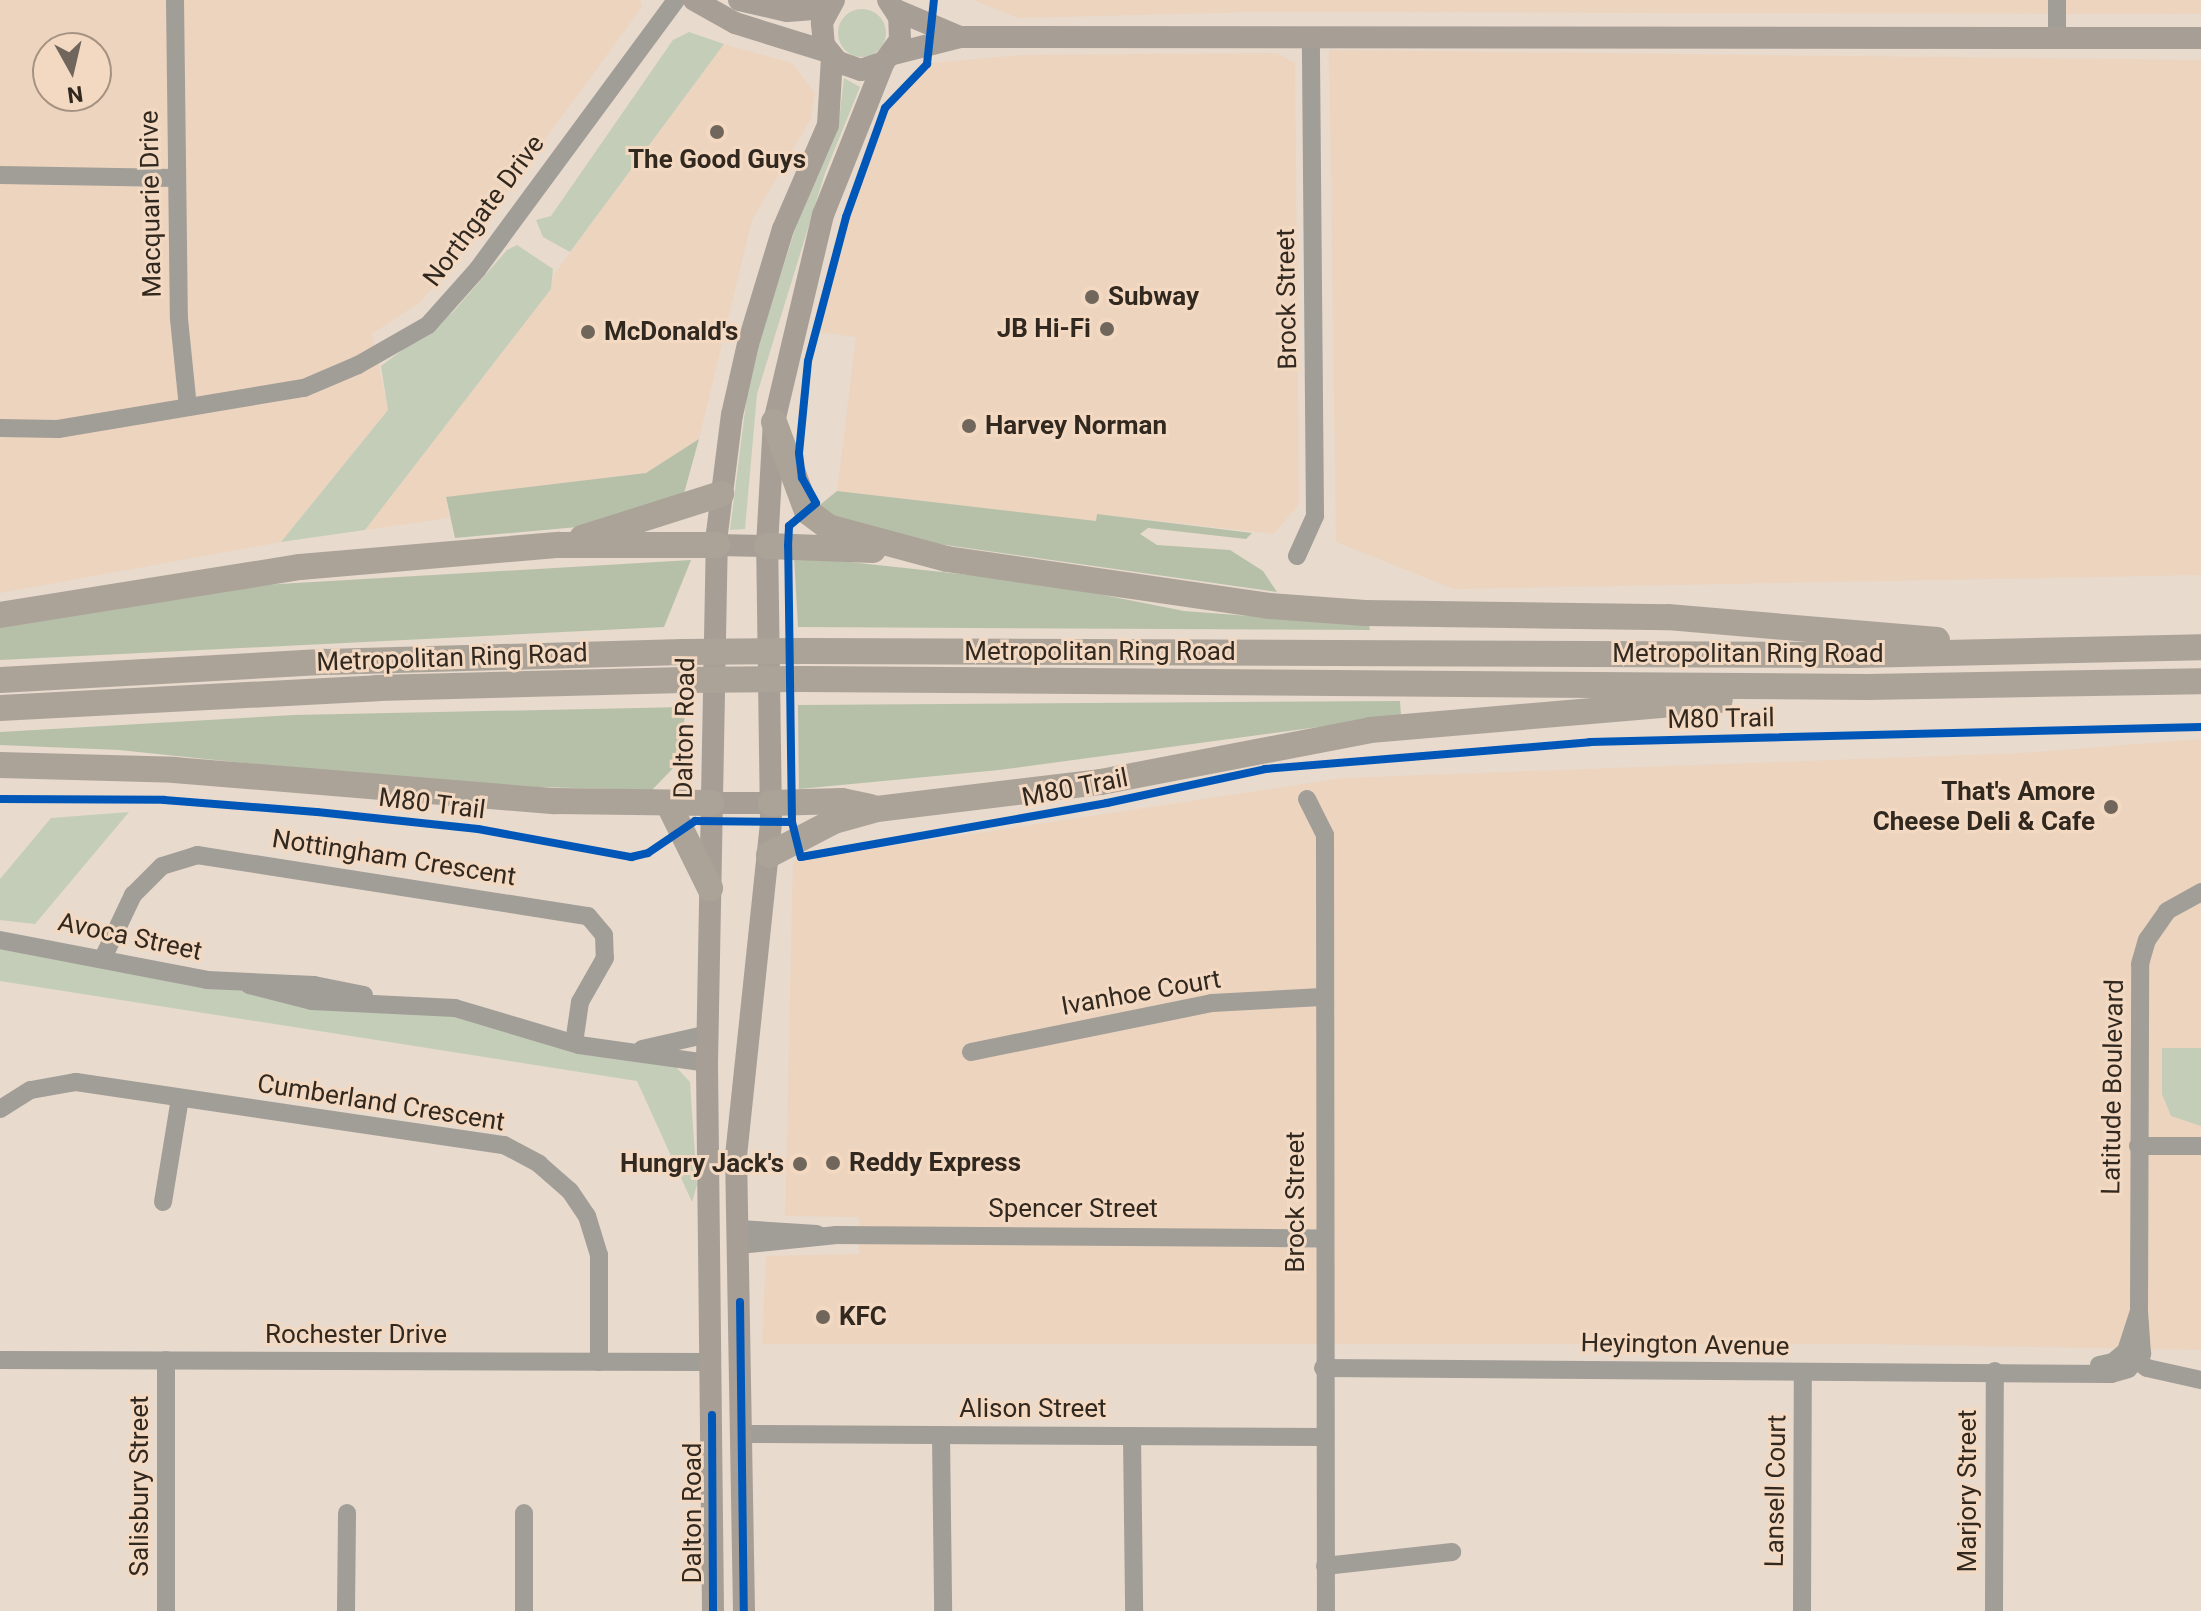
<!DOCTYPE html>
<html>
<head>
<meta charset="utf-8">
<style>
	body { margin:0 }
	#map { position:relative; width:2201px; height:1611px; overflow:hidden; background:#e8dacd; font-family:Roboto,sans-serif }
	div>[style] { position:absolute }
	[style*='--x'] { left:calc(var(--x)*1px); top:calc(var(--y)*1px); width:calc(var(--w)*1px); rotate:calc(var(--a)*1deg) }
	.built>* { inset:0; background:#ecd4bf }
	.green>* { inset:0; background:#c4cdb8 }
	.round { border-radius:50% }
	.forest>* { inset:0; background:#b6c0a9 }
	.minor>* { height:18px; margin:-9px; padding:0 9px; transform-origin:9px; border-radius:9px; background:#a19d97 }
	.major>* { height:22px; margin:-11px; padding:0 11px; transform-origin:11px; border-radius:11px; background:#a79e96 }
	.highway>* { height:26px; margin:-13px; padding:0 13px; transform-origin:13px; border-radius:13px; background:#aca398 }
	.highway-bridge>* { height:26px; margin:-13px; padding:0 13px; transform-origin:13px; border-radius:13px; background:#aca398 }
	.cycleway>* { height:8px; margin:-4px; padding:0 4px; transform-origin:4px; border-radius:4px; background:#0057b8 }
	.dots>* { width:22px; height:22px; translate:-50% -50%; box-sizing:border-box; border:4px solid #f3d9c2; border-radius:50% }
	span { translate:-50% -50%; white-space:nowrap; text-align:center; line-height:1.15; -webkit-text-stroke:6px #f3d9c2; paint-order:stroke }
	.poi-label { font-size:26px; color:#31281f; font-weight:700 }
	.left { translate:0 -50%; text-align:left }
	.right { translate:-100% -50%; text-align:right }
	.street-label { font-size:26px; color:#31281f }
	.north { position:absolute; left:32px; top:32px; width:80px; height:80px; box-sizing:border-box; background:#f3d9c2; border:2px solid #a59281; border-radius:50%; rotate:172deg; font-size:22px; font-weight:700; line-height:32px; text-align:center; color:#31281f }
	.north::after { content:''; display:block; margin:auto; width:28px; height:36px; background:#71665c; clip-path:polygon(50% 0,100% 100%,50% 72%,0 100%) }
</style>
</head>
<body>
<div id="map">
	<div class="built">
		<div style="clip-path:polygon(evenodd,0 0,640px 0,642px 7px,451px 268px,420px 302px,372px 334px,388px 410px,281px 542px,0 593px,0 0,48px 48px,96px 48px,96px 96px,48px 96px,48px 48px)"></div>
		<div style="clip-path:polygon(973px 0,2201px 0,2201px 14px,1257px 12px,1018px 18px)"></div>
		<div style="clip-path:polygon(724px 44px,792px 63px,815px 93px,811px 119px,752px 220px,699px 439px,646px 473px,446px 498px,449px 518px,365px 530px,551px 289px,555px 273px)"></div>
		<div style="clip-path:polygon(1329px 50px,2201px 60px,2201px 575px,1454px 589px,1336px 542px)"></div>
		<div style="clip-path:polygon(1277px 53px,1295px 63px,1299px 504px,1274px 534px,1098px 514px,1096px 522px,837px 491px,856px 337px,818px 332px,852px 205px,887px 109px,930px 63px,1022px 55px)"></div>
		<div style="clip-path:polygon(2201px 739px,2201px 1350px,1865px 1344px,762px 1344px,766px 1256px,859px 1254px,859px 1217px,785px 1216px,793px 861px,1343px 778px,2022px 753px)"></div>
	</div>
	<div class="green">
		<div class="round" style="left:838px;top:9px;width:48px;height:48px"></div>
		<div style="clip-path:polygon(689px 32px,724px 44px,570px 252px,543px 237px,536px 220px,551px 216px,673px 40px)"></div>
		<div style="clip-path:polygon(844px 78px,860px 87px,825px 173px,757px 394px,745px 529px,730px 530px,747px 395px,761px 337px,797px 223px,838px 130px)"></div>
		<div style="clip-path:polygon(517px 245px,553px 269px,551px 289px,365px 530px,281px 542px,388px 410px,381px 366px,453px 312px,507px 250px)"></div>
		<div style="clip-path:polygon(129px 812px,35px 924px,0 920px,0 879px,51px 818px)"></div>
		<div style="clip-path:polygon(0 948px,466px 1018px,579px 1054px,675px 1066px,690px 1082px,697px 1185px,692px 1202px,637px 1081px,0 981px)"></div>
		<div style="clip-path:polygon(2162px 1048px,2201px 1048px,2201px 1126px,2171px 1116px,2162px 1094px)"></div>
	</div>
	<div class="forest">
		<div style="clip-path:polygon(699px 439px,683px 497px,578px 527px,455px 538px,446px 497px,646px 473px)"></div>
		<div style="clip-path:polygon(837px 491px,1096px 521px,1097px 514px,1252px 533px,1246px 539px,1148px 528px,1140px 534px,1157px 545px,1230px 550px,1263px 571px,1277px 592px,889px 537px,815px 509px)"></div>
		<div style="clip-path:polygon(794px 556px,1043px 583px,1184px 611px,1369px 625px,1370px 630px,798px 627px)"></div>
		<div style="clip-path:polygon(691px 560px,664px 627px,0 660px,0 624px,262px 585px)"></div>
		<div style="clip-path:polygon(1400px 701px,1401px 716px,999px 770px,799px 789px,798px 705px)"></div>
		<div style="clip-path:polygon(686px 707px,679px 762px,652px 790px,456px 785px,119px 750px,0 745px,0 732px,294px 715px)"></div>
	</div>
	<div class="minor">
		<div style="--x:175;--y:0;--w:319;--a:89.3"></div>
		<div style="--x:179;--y:319;--w:88;--a:84.2"></div>
		<div style="--x:2057;--y:0;--w:37;--a:90"></div>
		<div style="--x:0;--y:175;--w:175;--a:1"></div>
		<div style="--x:0;--y:428;--w:58;--a:1"></div>
		<div style="--x:58;--y:429;--w:249;--a:-9.5"></div>
		<div style="--x:304;--y:388;--w:59;--a:-23.1"></div>
		<div style="--x:358;--y:365;--w:81;--a:-29.7"></div>
		<div style="--x:428;--y:325;--w:74;--a:-48.3"></div>
		<div style="--x:477;--y:270;--w:335;--a:-53.6"></div>
		<div style="--x:1297;--y:556;--w:44;--a:-65.8"></div>
		<div style="--x:1315;--y:516;--w:478;--a:-90.5"></div>
		<div style="--x:1307;--y:799;--w:40;--a:63.4"></div>
		<div style="--x:1325;--y:835;--w:776;--a:89.93"></div>
		<div style="--x:0;--y:940;--w:211;--a:10.9"></div>
		<div style="--x:207;--y:980;--w:107;--a:2.7"></div>
		<div style="--x:314;--y:985;--w:51;--a:11.3"></div>
		<div style="--x:104;--y:956;--w:68;--a:-64.6"></div>
		<div style="--x:133;--y:895;--w:41;--a:-45"></div>
		<div style="--x:162;--y:866;--w:37;--a:-17"></div>
		<div style="--x:197;--y:855;--w:396;--a:8.9"></div>
		<div style="--x:588;--y:916;--w:25;--a:50"></div>
		<div style="--x:604;--y:935;--w:23;--a:88"></div>
		<div style="--x:605;--y:958;--w:51;--a:119.6"></div>
		<div style="--x:580;--y:1002;--w:41;--a:98.3"></div>
		<div style="--x:249;--y:985;--w:65;--a:14.3"></div>
		<div style="--x:312;--y:1001;--w:143;--a:2.8"></div>
		<div style="--x:455;--y:1008;--w:129;--a:16.6"></div>
		<div style="--x:579;--y:1045;--w:129;--a:8"></div>
		<div style="--x:642;--y:1049;--w:68;--a:-12.8"></div>
		<div style="--x:971;--y:1052;--w:246;--a:-11.5"></div>
		<div style="--x:1212;--y:1003;--w:110;--a:-3.1"></div>
		<div style="--x:0;--y:1109;--w:36;--a:-32"></div>
		<div style="--x:31;--y:1090;--w:46;--a:-10.1"></div>
		<div style="--x:76;--y:1082;--w:433;--a:8.4"></div>
		<div style="--x:504;--y:1145;--w:40;--a:28"></div>
		<div style="--x:539;--y:1164;--w:41;--a:41.1"></div>
		<div style="--x:570;--y:1191;--w:30;--a:56"></div>
		<div style="--x:587;--y:1216;--w:41;--a:72.9"></div>
		<div style="--x:599;--y:1255;--w:107;--a:90"></div>
		<div style="--x:2138;--y:1146;--w:63;--a:0"></div>
		<div style="--x:163;--y:1202;--w:105;--a:-80.7"></div>
		<div style="--x:739;--y:1229;--w:78;--a:3.7"></div>
		<div style="--x:739;--y:1245;--w:98;--a:-5.9"></div>
		<div style="--x:836;--y:1235;--w:485;--a:0.4"></div>
		<div style="--x:2131;--y:1356;--w:20;--a:37"></div>
		<div style="--x:2147;--y:1368;--w:55;--a:12.5"></div>
		<div style="--x:0;--y:1360;--w:712;--a:0.16"></div>
		<div style="--x:2099;--y:1365;--w:14;--a:-12"></div>
		<div style="--x:2113;--y:1362;--w:17;--a:-40"></div>
		<div style="--x:2126;--y:1351;--w:42;--a:-72"></div>
		<div style="--x:2139;--y:1311;--w:347;--a:-89.8"></div>
		<div style="--x:2140;--y:964;--w:25;--a:-74"></div>
		<div style="--x:2147;--y:940;--w:35;--a:-55"></div>
		<div style="--x:2167;--y:911;--w:39;--a:-29"></div>
		<div style="--x:1323;--y:1368;--w:788;--a:0.44"></div>
		<div style="--x:2111;--y:1374;--w:18;--a:-16"></div>
		<div style="--x:2128;--y:1369;--w:21;--a:-47"></div>
		<div style="--x:2142;--y:1354;--w:43;--a:-94"></div>
		<div style="--x:742;--y:1434;--w:581;--a:0.3"></div>
		<div style="--x:941;--y:1435;--w:176;--a:89.3"></div>
		<div style="--x:1132;--y:1436;--w:175;--a:89.3"></div>
		<div style="--x:524;--y:1513;--w:98;--a:90"></div>
		<div style="--x:1325;--y:1566;--w:128;--a:-6.3"></div>
		<div style="--x:166;--y:1611;--w:251;--a:-90"></div>
		<div style="--x:346;--y:1611;--w:98;--a:-89.4"></div>
		<div style="--x:1802;--y:1611;--w:239;--a:-89.8"></div>
		<div style="--x:1994;--y:1611;--w:240;--a:-89.8"></div>
	</div>
	<div class="major">
		<div style="--x:694;--y:0;--w:47;--a:29.3"></div>
		<div style="--x:735;--y:23;--w:97;--a:17.3"></div>
		<div style="--x:739;--y:0;--w:49;--a:12.9"></div>
		<div style="--x:787;--y:11;--w:40;--a:-4.3"></div>
		<div style="--x:834;--y:0;--w:26;--a:118"></div>
		<div style="--x:822;--y:23;--w:22;--a:85"></div>
		<div style="--x:824;--y:45;--w:22;--a:51"></div>
		<div style="--x:838;--y:62;--w:24;--a:19"></div>
		<div style="--x:861;--y:70;--w:24;--a:-19"></div>
		<div style="--x:884;--y:62;--w:27;--a:-54"></div>
		<div style="--x:900;--y:40;--w:23;--a:-92"></div>
		<div style="--x:899;--y:17;--w:20;--a:-123"></div>
		<div style="--x:896;--y:10;--w:69;--a:22.9"></div>
		<div style="--x:893;--y:54;--w:69;--a:-14.2"></div>
		<div style="--x:960;--y:37;--w:1241;--a:0.05"></div>
		<div style="--x:717;--y:545;--w:50;--a:1.1"></div>
		<div style="--x:711;--y:803;--w:60;--a:0"></div>
		<div style="--x:713;--y:1611;--w:548;--a:-90.63"></div>
		<div style="--x:707;--y:1063;--w:530;--a:-88.92"></div>
		<div style="--x:717;--y:533;--w:119;--a:-82.8"></div>
		<div style="--x:732;--y:415;--w:73;--a:-77.3"></div>
		<div style="--x:748;--y:344;--w:120;--a:-73.1"></div>
		<div style="--x:783;--y:229;--w:113;--a:-66.6"></div>
		<div style="--x:828;--y:125;--w:68;--a:-86.6"></div>
		<div style="--x:744;--y:1611;--w:455;--a:-91"></div>
		<div style="--x:736;--y:1156;--w:337;--a:-84"></div>
		<div style="--x:771;--y:821;--w:275;--a:-90.8"></div>
		<div style="--x:767;--y:546;--w:124;--a:-86.8"></div>
		<div style="--x:774;--y:422;--w:213;--a:-76.7"></div>
		<div style="--x:823;--y:215;--w:165;--a:-68.3"></div>
	</div>
	<div class="highway">
		<div style="--x:774;--y:422;--w:95;--a:69.7"></div>
		<div style="--x:807;--y:511;--w:26;--a:37"></div>
		<div style="--x:828;--y:527;--w:123;--a:15.1"></div>
		<div style="--x:947;--y:559;--w:325;--a:8.3"></div>
		<div style="--x:1269;--y:606;--w:96;--a:4.2"></div>
		<div style="--x:1365;--y:613;--w:303;--a:0.8"></div>
		<div style="--x:1668;--y:617;--w:270;--a:4.9"></div>
		<div style="--x:582;--y:538;--w:146;--a:-17.6"></div>
		<div style="--x:767;--y:546;--w:106;--a:2.2"></div>
		<div style="--x:0;--y:615;--w:304;--a:-9.1"></div>
		<div style="--x:300;--y:567;--w:260;--a:-4.9"></div>
		<div style="--x:559;--y:545;--w:158;--a:0"></div>
		<div style="--x:805;--y:651;--w:1052;--a:0.22"></div>
		<div style="--x:1857;--y:655;--w:344;--a:-1.3"></div>
		<div style="--x:805;--y:679;--w:1062;--a:0.43"></div>
		<div style="--x:1867;--y:687;--w:334;--a:-1"></div>
		<div style="--x:0;--y:680;--w:326;--a:-3.2"></div>
		<div style="--x:326;--y:662;--w:357;--a:-1.6"></div>
		<div style="--x:0;--y:708;--w:378;--a:-3"></div>
		<div style="--x:377;--y:688;--w:306;--a:-1.5"></div>
		<div style="--x:0;--y:765;--w:174;--a:1.6"></div>
		<div style="--x:174;--y:770;--w:382;--a:4.7"></div>
		<div style="--x:555;--y:801;--w:156;--a:0.7"></div>
		<div style="--x:668;--y:803;--w:95;--a:63.7"></div>
		<div style="--x:771;--y:803;--w:71;--a:-1.6"></div>
		<div style="--x:842;--y:801;--w:29;--a:12"></div>
		<div style="--x:769;--y:855;--w:73;--a:-27.6"></div>
		<div style="--x:834;--y:821;--w:45;--a:-15.6"></div>
		<div style="--x:877;--y:809;--w:226;--a:-6.9"></div>
		<div style="--x:1101;--y:782;--w:274;--a:-10.9"></div>
		<div style="--x:1370;--y:730;--w:351;--a:-4.9"></div>
	</div>
	<div class="highway-bridge">
		<div style="--x:683;--y:652;--w:122;--a:-0.5"></div>
		<div style="--x:683;--y:680;--w:122;--a:-0.5"></div>
	</div>
	<div class="cycleway">
		<div style="--x:0;--y:799;--w:164;--a:0.3"></div>
		<div style="--x:164;--y:800;--w:153;--a:4.5"></div>
		<div style="--x:317;--y:812;--w:162;--a:6"></div>
		<div style="--x:478;--y:829;--w:156;--a:10.4"></div>
		<div style="--x:631;--y:857;--w:17;--a:-13"></div>
		<div style="--x:648;--y:853;--w:57;--a:-34.2"></div>
		<div style="--x:695;--y:821;--w:97;--a:0.6"></div>
		<div style="--x:792;--y:822;--w:36;--a:76"></div>
		<div style="--x:801;--y:857;--w:311;--a:-10"></div>
		<div style="--x:1107;--y:803;--w:162;--a:-12.1"></div>
		<div style="--x:1265;--y:769;--w:326;--a:-4.7"></div>
		<div style="--x:1590;--y:742;--w:611;--a:-1.41"></div>
		<div style="--x:792;--y:822;--w:276;--a:-90.8"></div>
		<div style="--x:788;--y:546;--w:20;--a:-87"></div>
		<div style="--x:789;--y:526;--w:35;--a:-40"></div>
		<div style="--x:816;--y:503;--w:29;--a:-119"></div>
		<div style="--x:802;--y:478;--w:25;--a:-97"></div>
		<div style="--x:799;--y:453;--w:92;--a:-84.4"></div>
		<div style="--x:808;--y:361;--w:149;--a:-75.2"></div>
		<div style="--x:846;--y:217;--w:116;--a:-70.3"></div>
		<div style="--x:885;--y:108;--w:61;--a:-46.3"></div>
		<div style="--x:927;--y:64;--w:64;--a:-83.8"></div>
		<div style="--x:740;--y:1302;--w:309;--a:89.3"></div>
		<div style="--x:712;--y:1415;--w:196;--a:89.7"></div>
	</div>
	<div class="dots">
		<div style="left:717px;top:132px;background:#71665c"></div>
		<div style="left:1092px;top:297px;background:#71665c"></div>
		<div style="left:1107px;top:329px;background:#71665c"></div>
		<div style="left:588px;top:332px;background:#71665c"></div>
		<div style="left:969px;top:426px;background:#71665c"></div>
		<div style="left:2111px;top:807px;background:#71665c"></div>
		<div style="left:833px;top:1163px;background:#71665c"></div>
		<div style="left:800px;top:1164px;background:#71665c"></div>
		<div style="left:823px;top:1317px;background:#71665c"></div>
	</div>
	<div class="poi-label">
		<span style="left:717px;top:160px">The Good Guys</span>
		<span class="left" style="left:1108px;top:297px">Subway</span>
		<span class="right" style="left:1091px;top:329px">JB Hi-Fi</span>
		<span class="left" style="left:604px;top:332px">McDonald's</span>
		<span class="left" style="left:985px;top:426px">Harvey Norman</span>
		<span class="right" style="left:2095px;top:807px">That's Amore<br>Cheese Deli &amp; Cafe</span>
		<span class="left" style="left:849px;top:1163px">Reddy Express</span>
		<span class="right" style="left:784px;top:1164px">Hungry Jack's</span>
		<span class="left" style="left:839px;top:1317px">KFC</span>
	</div>
	<div class="street-label">
		<span style="left:151px;top:204px;rotate:-91deg">Macquarie Drive</span>
		<span style="left:484px;top:211px;rotate:-53deg">Northgate Drive</span>
		<span style="left:1287px;top:299px;rotate:-91deg">Brock Street</span>
		<span style="left:1100px;top:652px">Metropolitan Ring Road</span>
		<span style="left:1748px;top:654px">Metropolitan Ring Road</span>
		<span style="left:452px;top:658px;rotate:-2deg">Metropolitan Ring Road</span>
		<span style="left:1721px;top:719px;rotate:-1deg">M80 Trail</span>
		<span style="left:685px;top:728px;rotate:-89deg">Dalton Road</span>
		<span style="left:1075px;top:788px;rotate:-11deg">M80 Trail</span>
		<span style="left:432px;top:804px;rotate:7deg">M80 Trail</span>
		<span style="left:394px;top:858px;rotate:9deg">Nottingham Crescent</span>
		<span style="left:130px;top:937px;rotate:12deg">Avoca Street</span>
		<span style="left:1141px;top:993px;rotate:-10deg">Ivanhoe Court</span>
		<span style="left:2113px;top:1087px;rotate:-89deg">Latitude Boulevard</span>
		<span style="left:381px;top:1103px;rotate:9deg">Cumberland Crescent</span>
		<span style="left:1296px;top:1202px;rotate:-90deg">Brock Street</span>
		<span style="left:1073px;top:1209px">Spencer Street</span>
		<span style="left:356px;top:1335px">Rochester Drive</span>
		<span style="left:1685px;top:1345px;rotate:1deg">Heyington Avenue</span>
		<span style="left:1033px;top:1409px">Alison Street</span>
		<span style="left:140px;top:1486px;rotate:-90deg">Salisbury Street</span>
		<span style="left:1776px;top:1491px;rotate:-89deg">Lansell Court</span>
		<span style="left:1968px;top:1491px;rotate:-90deg">Marjory Street</span>
		<span style="left:693px;top:1513px;rotate:-90deg">Dalton Road</span>
	</div>
	<div class="north">N</div>
</div>
</body>
</html>
